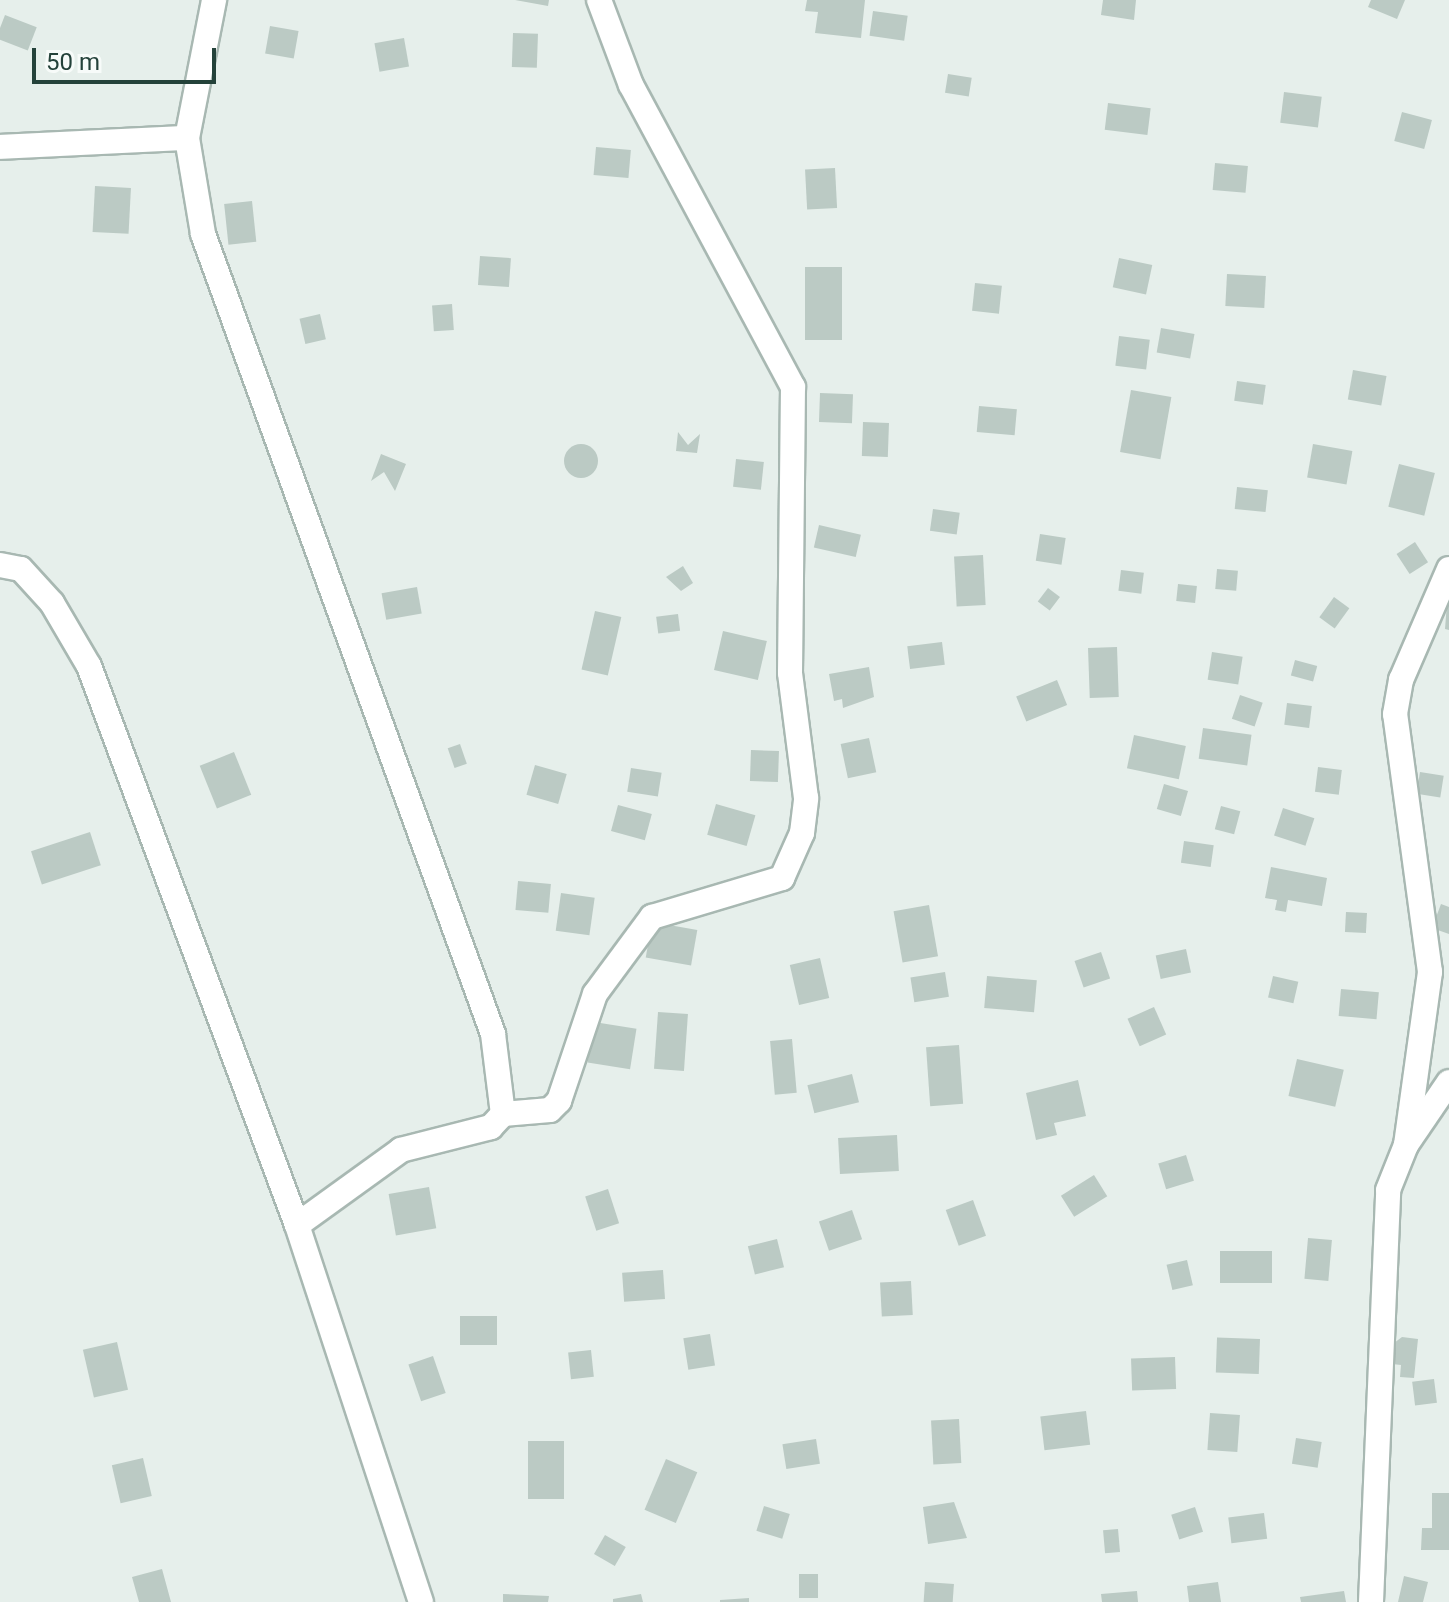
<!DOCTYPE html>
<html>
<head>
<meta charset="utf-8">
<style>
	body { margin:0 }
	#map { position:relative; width:1449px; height:1602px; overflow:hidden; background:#e6efeb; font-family:Roboto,sans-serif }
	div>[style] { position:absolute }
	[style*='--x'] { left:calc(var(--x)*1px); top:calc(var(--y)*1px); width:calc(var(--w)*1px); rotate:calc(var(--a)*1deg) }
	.building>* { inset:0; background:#bbcac4; transform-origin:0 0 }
	.round { border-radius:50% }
	.roads { filter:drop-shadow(2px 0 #a8b8b2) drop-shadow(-2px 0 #a8b8b2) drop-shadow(0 2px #a8b8b2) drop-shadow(0 -2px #a8b8b2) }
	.minor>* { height:24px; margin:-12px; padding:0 12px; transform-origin:12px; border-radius:12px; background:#fff }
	span { translate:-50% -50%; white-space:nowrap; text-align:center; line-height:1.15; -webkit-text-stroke:7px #f7fbf9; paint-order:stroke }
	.scale { position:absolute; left:32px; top:48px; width:184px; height:36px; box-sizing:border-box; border:4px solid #24423a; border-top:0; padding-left:10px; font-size:24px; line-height:28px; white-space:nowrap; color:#24423a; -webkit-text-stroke:6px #f7fbf9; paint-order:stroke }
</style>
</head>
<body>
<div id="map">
	<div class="building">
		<div style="clip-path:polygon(515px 0,549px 0,548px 6px)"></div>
		<div style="clip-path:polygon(807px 0,865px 0,861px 38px,815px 33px,818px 12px,805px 11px)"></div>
		<div style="clip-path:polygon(1103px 0,1136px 0,1134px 20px,1101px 15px)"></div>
		<div style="clip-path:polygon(1371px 0,1405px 0,1397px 19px,1368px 7px)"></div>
		<div style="left:873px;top:11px;width:35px;height:25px;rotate:8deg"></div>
		<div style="left:5px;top:15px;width:34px;height:25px;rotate:21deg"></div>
		<div style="left:270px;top:26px;width:29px;height:28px;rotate:10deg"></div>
		<div style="left:513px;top:33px;width:25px;height:34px;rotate:2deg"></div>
		<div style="left:404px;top:38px;width:29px;height:30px;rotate:80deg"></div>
		<div style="left:948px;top:74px;width:24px;height:19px;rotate:9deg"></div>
		<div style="left:1284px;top:92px;width:38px;height:31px;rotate:7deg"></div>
		<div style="left:1108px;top:103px;width:43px;height:27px;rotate:7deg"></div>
		<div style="left:1402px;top:112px;width:31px;height:30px;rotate:15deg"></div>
		<div style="left:596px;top:147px;width:35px;height:28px;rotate:5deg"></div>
		<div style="left:1215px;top:163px;width:33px;height:27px;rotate:5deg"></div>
		<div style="left:835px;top:168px;width:40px;height:30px;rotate:87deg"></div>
		<div style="left:95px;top:186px;width:36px;height:46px;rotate:3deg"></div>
		<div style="left:252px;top:201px;width:41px;height:28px;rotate:84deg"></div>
		<div style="left:480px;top:256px;width:31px;height:29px;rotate:4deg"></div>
		<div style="left:1119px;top:258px;width:34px;height:30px;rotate:12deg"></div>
		<div style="left:842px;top:267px;width:73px;height:37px;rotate:90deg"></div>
		<div style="left:1227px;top:274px;width:39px;height:32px;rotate:3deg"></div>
		<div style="left:975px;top:283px;width:27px;height:28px;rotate:6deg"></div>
		<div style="left:452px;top:304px;width:26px;height:20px;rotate:86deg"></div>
		<div style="left:320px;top:314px;width:26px;height:21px;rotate:77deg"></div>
		<div style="left:1161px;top:328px;width:34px;height:25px;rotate:10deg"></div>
		<div style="left:1119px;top:336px;width:31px;height:30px;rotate:7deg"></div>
		<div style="left:1353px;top:370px;width:34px;height:30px;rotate:10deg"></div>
		<div style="left:1237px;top:381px;width:29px;height:20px;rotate:8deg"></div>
		<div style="left:1131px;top:390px;width:41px;height:63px;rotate:10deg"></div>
		<div style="left:820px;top:393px;width:33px;height:29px;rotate:2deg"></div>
		<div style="left:979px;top:406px;width:38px;height:26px;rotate:5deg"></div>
		<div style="left:863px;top:422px;width:26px;height:34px;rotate:2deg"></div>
		<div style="clip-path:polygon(678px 432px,688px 445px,700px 434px,697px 453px,676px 451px)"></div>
		<div class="round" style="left:564px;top:444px;width:34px;height:34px"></div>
		<div style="left:1313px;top:444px;width:40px;height:34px;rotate:10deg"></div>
		<div style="clip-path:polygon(381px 454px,406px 464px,395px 491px,384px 472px,371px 481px)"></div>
		<div style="left:736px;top:459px;width:28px;height:28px;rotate:6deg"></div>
		<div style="left:1399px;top:464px;width:37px;height:44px;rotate:14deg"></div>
		<div style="left:1237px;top:487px;width:31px;height:22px;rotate:6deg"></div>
		<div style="left:933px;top:509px;width:27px;height:22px;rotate:8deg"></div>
		<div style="left:819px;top:525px;width:43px;height:23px;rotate:13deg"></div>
		<div style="left:1040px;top:534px;width:26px;height:27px;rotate:9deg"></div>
		<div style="left:1415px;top:542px;width:24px;height:22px;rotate:57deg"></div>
		<div style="left:983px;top:555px;width:50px;height:29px;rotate:87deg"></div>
		<div style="clip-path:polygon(683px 566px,693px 583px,681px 591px,666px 577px)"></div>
		<div style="left:1217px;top:569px;width:21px;height:20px;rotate:5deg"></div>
		<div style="left:1121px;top:570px;width:23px;height:21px;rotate:7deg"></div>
		<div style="left:1178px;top:584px;width:19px;height:17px;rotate:6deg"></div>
		<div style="left:417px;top:587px;width:27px;height:36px;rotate:80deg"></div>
		<div style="left:1048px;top:588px;width:15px;height:17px;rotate:37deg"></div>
		<div style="left:1334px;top:597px;width:19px;height:25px;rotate:36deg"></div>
		<div style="clip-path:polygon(1447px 603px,1449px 603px,1449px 630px,1445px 629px)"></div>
		<div style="left:595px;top:611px;width:27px;height:60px;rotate:13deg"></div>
		<div style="left:678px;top:614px;width:17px;height:22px;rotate:83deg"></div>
		<div style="left:723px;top:631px;width:45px;height:40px;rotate:13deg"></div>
		<div style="left:942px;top:642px;width:23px;height:35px;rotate:83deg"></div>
		<div style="left:1117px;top:647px;width:50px;height:29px;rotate:88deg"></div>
		<div style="left:1212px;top:652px;width:31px;height:28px;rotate:9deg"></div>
		<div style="left:1295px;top:660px;width:23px;height:16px;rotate:15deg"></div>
		<div style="clip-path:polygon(869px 667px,874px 697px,843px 708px,842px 699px,834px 701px,829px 674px)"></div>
		<div style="left:1057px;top:680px;width:27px;height:44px;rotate:68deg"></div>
		<div style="left:1240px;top:695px;width:24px;height:25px;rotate:19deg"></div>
		<div style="left:1287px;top:703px;width:25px;height:22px;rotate:7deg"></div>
		<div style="left:1203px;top:728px;width:49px;height:31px;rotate:8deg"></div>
		<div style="left:1134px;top:735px;width:53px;height:34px;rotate:12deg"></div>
		<div style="left:869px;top:738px;width:35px;height:29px;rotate:78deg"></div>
		<div style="left:460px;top:744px;width:21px;height:13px;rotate:71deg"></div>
		<div style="left:751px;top:750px;width:28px;height:31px;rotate:2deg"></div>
		<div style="left:234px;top:752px;width:46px;height:37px;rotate:68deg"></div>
		<div style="left:535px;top:765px;width:33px;height:31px;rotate:16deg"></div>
		<div style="left:1318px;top:767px;width:24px;height:25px;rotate:7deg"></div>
		<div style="left:631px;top:768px;width:31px;height:24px;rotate:9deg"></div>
		<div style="left:1420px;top:772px;width:24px;height:22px;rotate:9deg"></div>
		<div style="left:1164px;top:784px;width:25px;height:26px;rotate:16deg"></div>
		<div style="left:716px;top:804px;width:41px;height:32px;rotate:16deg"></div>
		<div style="left:618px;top:805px;width:35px;height:27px;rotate:15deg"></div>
		<div style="left:1221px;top:806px;width:20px;height:24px;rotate:15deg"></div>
		<div style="left:1283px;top:808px;width:33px;height:29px;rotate:18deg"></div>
		<div style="left:90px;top:832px;width:35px;height:62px;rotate:72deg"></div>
		<div style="left:1184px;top:841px;width:30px;height:22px;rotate:8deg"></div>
		<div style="clip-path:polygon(1271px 867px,1327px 878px,1322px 906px,1288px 900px,1286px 912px,1275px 910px,1277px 900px,1265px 898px)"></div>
		<div style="left:518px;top:881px;width:33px;height:29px;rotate:5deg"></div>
		<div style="left:561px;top:893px;width:34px;height:38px;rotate:8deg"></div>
		<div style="clip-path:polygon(1441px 904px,1449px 907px,1449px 934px,1432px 928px)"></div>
		<div style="left:929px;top:905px;width:52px;height:36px;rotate:80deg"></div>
		<div style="left:1346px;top:912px;width:21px;height:20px;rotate:3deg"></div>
		<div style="left:652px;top:922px;width:46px;height:36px;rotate:10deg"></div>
		<div style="left:1186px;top:949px;width:24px;height:31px;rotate:78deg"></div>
		<div style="left:1101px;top:952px;width:28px;height:28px;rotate:71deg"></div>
		<div style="left:820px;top:958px;width:41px;height:31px;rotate:77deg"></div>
		<div style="left:945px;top:972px;width:25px;height:35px;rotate:81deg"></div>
		<div style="left:987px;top:976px;width:50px;height:32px;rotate:5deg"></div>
		<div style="left:1273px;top:976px;width:26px;height:22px;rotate:13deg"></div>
		<div style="left:1341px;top:989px;width:38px;height:27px;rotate:5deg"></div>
		<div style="left:1154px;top:1007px;width:30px;height:29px;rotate:66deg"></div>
		<div style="left:658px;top:1012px;width:30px;height:57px;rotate:4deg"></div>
		<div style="left:594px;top:1022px;width:43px;height:41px;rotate:9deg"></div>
		<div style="left:792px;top:1039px;width:54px;height:22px;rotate:85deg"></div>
		<div style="left:959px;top:1045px;width:59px;height:33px;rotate:86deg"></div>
		<div style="left:1297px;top:1059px;width:48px;height:38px;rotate:13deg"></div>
		<div style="left:852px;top:1074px;width:29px;height:46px;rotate:76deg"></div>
		<div style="clip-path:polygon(1078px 1080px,1086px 1116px,1054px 1123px,1057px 1135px,1036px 1140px,1026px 1093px)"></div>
		<div style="left:897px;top:1135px;width:36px;height:59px;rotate:87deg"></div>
		<div style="left:1186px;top:1155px;width:27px;height:29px;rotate:73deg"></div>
		<div style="left:1094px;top:1175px;width:25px;height:39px;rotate:58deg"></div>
		<div style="left:429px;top:1187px;width:42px;height:41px;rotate:80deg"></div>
		<div style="left:608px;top:1189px;width:36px;height:24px;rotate:72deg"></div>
		<div style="left:973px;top:1200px;width:38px;height:29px;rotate:70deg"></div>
		<div style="left:852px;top:1210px;width:31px;height:35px;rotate:71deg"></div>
		<div style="left:1308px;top:1238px;width:24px;height:41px;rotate:5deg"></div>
		<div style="left:777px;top:1239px;width:29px;height:30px;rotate:76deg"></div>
		<div style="left:1272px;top:1251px;width:32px;height:52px;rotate:90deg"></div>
		<div style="left:1187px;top:1260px;width:26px;height:21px;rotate:77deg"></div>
		<div style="left:663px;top:1270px;width:29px;height:41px;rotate:86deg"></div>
		<div style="left:911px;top:1281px;width:34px;height:31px;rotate:87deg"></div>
		<div style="left:460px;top:1316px;width:37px;height:29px"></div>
		<div style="left:710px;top:1334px;width:32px;height:27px;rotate:81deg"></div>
		<div style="clip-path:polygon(1402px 1337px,1418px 1339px,1414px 1378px,1400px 1377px,1401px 1365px,1392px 1364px,1394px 1343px)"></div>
		<div style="left:1260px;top:1339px;width:35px;height:43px;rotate:92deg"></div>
		<div style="left:117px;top:1342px;width:49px;height:35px;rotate:77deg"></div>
		<div style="left:591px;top:1350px;width:27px;height:23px;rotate:84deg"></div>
		<div style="left:433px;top:1356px;width:39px;height:26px;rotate:71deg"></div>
		<div style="left:1175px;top:1357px;width:32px;height:44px;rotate:88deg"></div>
		<div style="left:1434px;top:1379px;width:24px;height:22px;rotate:83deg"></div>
		<div style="left:1086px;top:1411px;width:34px;height:46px;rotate:83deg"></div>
		<div style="left:1210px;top:1413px;width:30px;height:37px;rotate:4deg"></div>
		<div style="left:959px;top:1419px;width:44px;height:28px;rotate:87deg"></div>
		<div style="left:1296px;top:1438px;width:26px;height:26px;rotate:9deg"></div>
		<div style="left:816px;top:1439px;width:25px;height:34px;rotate:81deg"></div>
		<div style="left:528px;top:1441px;width:36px;height:58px"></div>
		<div style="left:143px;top:1458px;width:39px;height:32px;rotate:77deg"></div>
		<div style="left:666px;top:1459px;width:34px;height:55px;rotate:23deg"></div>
		<div style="clip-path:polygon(1432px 1493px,1449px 1493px,1449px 1550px,1421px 1550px,1422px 1528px,1432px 1528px)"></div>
		<div style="clip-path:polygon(954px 1502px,967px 1538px,928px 1544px,923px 1507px)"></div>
		<div style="left:764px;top:1506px;width:27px;height:26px;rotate:17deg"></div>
		<div style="left:1195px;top:1507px;width:26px;height:25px;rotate:72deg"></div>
		<div style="left:1264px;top:1513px;width:26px;height:36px;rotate:83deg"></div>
		<div style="left:1118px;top:1529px;width:23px;height:15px;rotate:85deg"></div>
		<div style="left:605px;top:1535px;width:24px;height:22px;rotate:30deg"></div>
		<div style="clip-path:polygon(162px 1569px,171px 1602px,139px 1602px,132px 1577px)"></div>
		<div style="left:799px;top:1574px;width:19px;height:24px"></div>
		<div style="clip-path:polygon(1404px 1576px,1428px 1582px,1423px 1602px,1398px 1602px)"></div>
		<div style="left:925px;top:1582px;width:29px;height:20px;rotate:4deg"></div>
		<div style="clip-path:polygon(1218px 1582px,1221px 1602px,1189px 1602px,1187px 1586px)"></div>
		<div style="clip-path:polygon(1137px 1591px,1138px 1602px,1102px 1602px,1101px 1594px)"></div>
		<div style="clip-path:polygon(1344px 1591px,1346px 1602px,1301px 1602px,1300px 1597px)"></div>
		<div style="clip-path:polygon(503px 1594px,549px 1596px,548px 1602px,503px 1602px)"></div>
		<div style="clip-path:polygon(641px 1594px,643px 1602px,613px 1602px,613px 1599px)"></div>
		<div style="clip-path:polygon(749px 1598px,749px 1602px,720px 1602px,720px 1600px)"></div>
	</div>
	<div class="roads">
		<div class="minor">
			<div style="--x:187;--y:138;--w:141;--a:-78.9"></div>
			<div style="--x:0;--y:147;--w:187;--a:-2.8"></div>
			<div style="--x:187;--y:138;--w:97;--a:80.5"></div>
			<div style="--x:203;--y:234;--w:851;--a:70.07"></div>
			<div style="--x:493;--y:1034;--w:81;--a:82.9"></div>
			<div style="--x:503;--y:1114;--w:18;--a:133"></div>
			<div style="--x:491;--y:1127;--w:93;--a:165.7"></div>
			<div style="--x:401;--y:1150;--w:128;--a:144.2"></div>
			<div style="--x:0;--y:565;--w:21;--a:11"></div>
			<div style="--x:21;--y:569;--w:46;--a:47.6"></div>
			<div style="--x:52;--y:603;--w:73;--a:59.6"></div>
			<div style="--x:89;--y:666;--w:596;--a:69.59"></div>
			<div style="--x:297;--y:1225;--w:397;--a:71.8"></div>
			<div style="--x:503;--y:1114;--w:47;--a:-4.9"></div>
			<div style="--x:550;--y:1110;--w:13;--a:-45"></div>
			<div style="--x:559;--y:1101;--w:113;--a:-71.4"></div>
			<div style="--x:595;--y:994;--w:96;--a:-53.5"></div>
			<div style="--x:652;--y:917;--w:136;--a:-16.7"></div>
			<div style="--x:782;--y:878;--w:49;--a:-66"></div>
			<div style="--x:802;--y:833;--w:35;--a:-83"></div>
			<div style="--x:806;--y:798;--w:126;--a:-97.3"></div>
			<div style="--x:790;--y:673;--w:286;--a:-89.4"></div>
			<div style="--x:793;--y:387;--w:343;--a:-118.2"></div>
			<div style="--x:631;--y:85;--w:91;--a:-110.6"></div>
			<div style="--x:1406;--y:1145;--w:175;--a:-82.1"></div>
			<div style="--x:1430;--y:972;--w:260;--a:-97.7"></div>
			<div style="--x:1395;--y:714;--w:35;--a:-80"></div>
			<div style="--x:1401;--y:680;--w:121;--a:-66.6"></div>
			<div style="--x:1371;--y:1602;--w:412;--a:-87.6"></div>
			<div style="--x:1388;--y:1190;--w:48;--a:-68.2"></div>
			<div style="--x:1406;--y:1145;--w:76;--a:-55.7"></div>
		</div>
	</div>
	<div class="scale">50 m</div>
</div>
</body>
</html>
